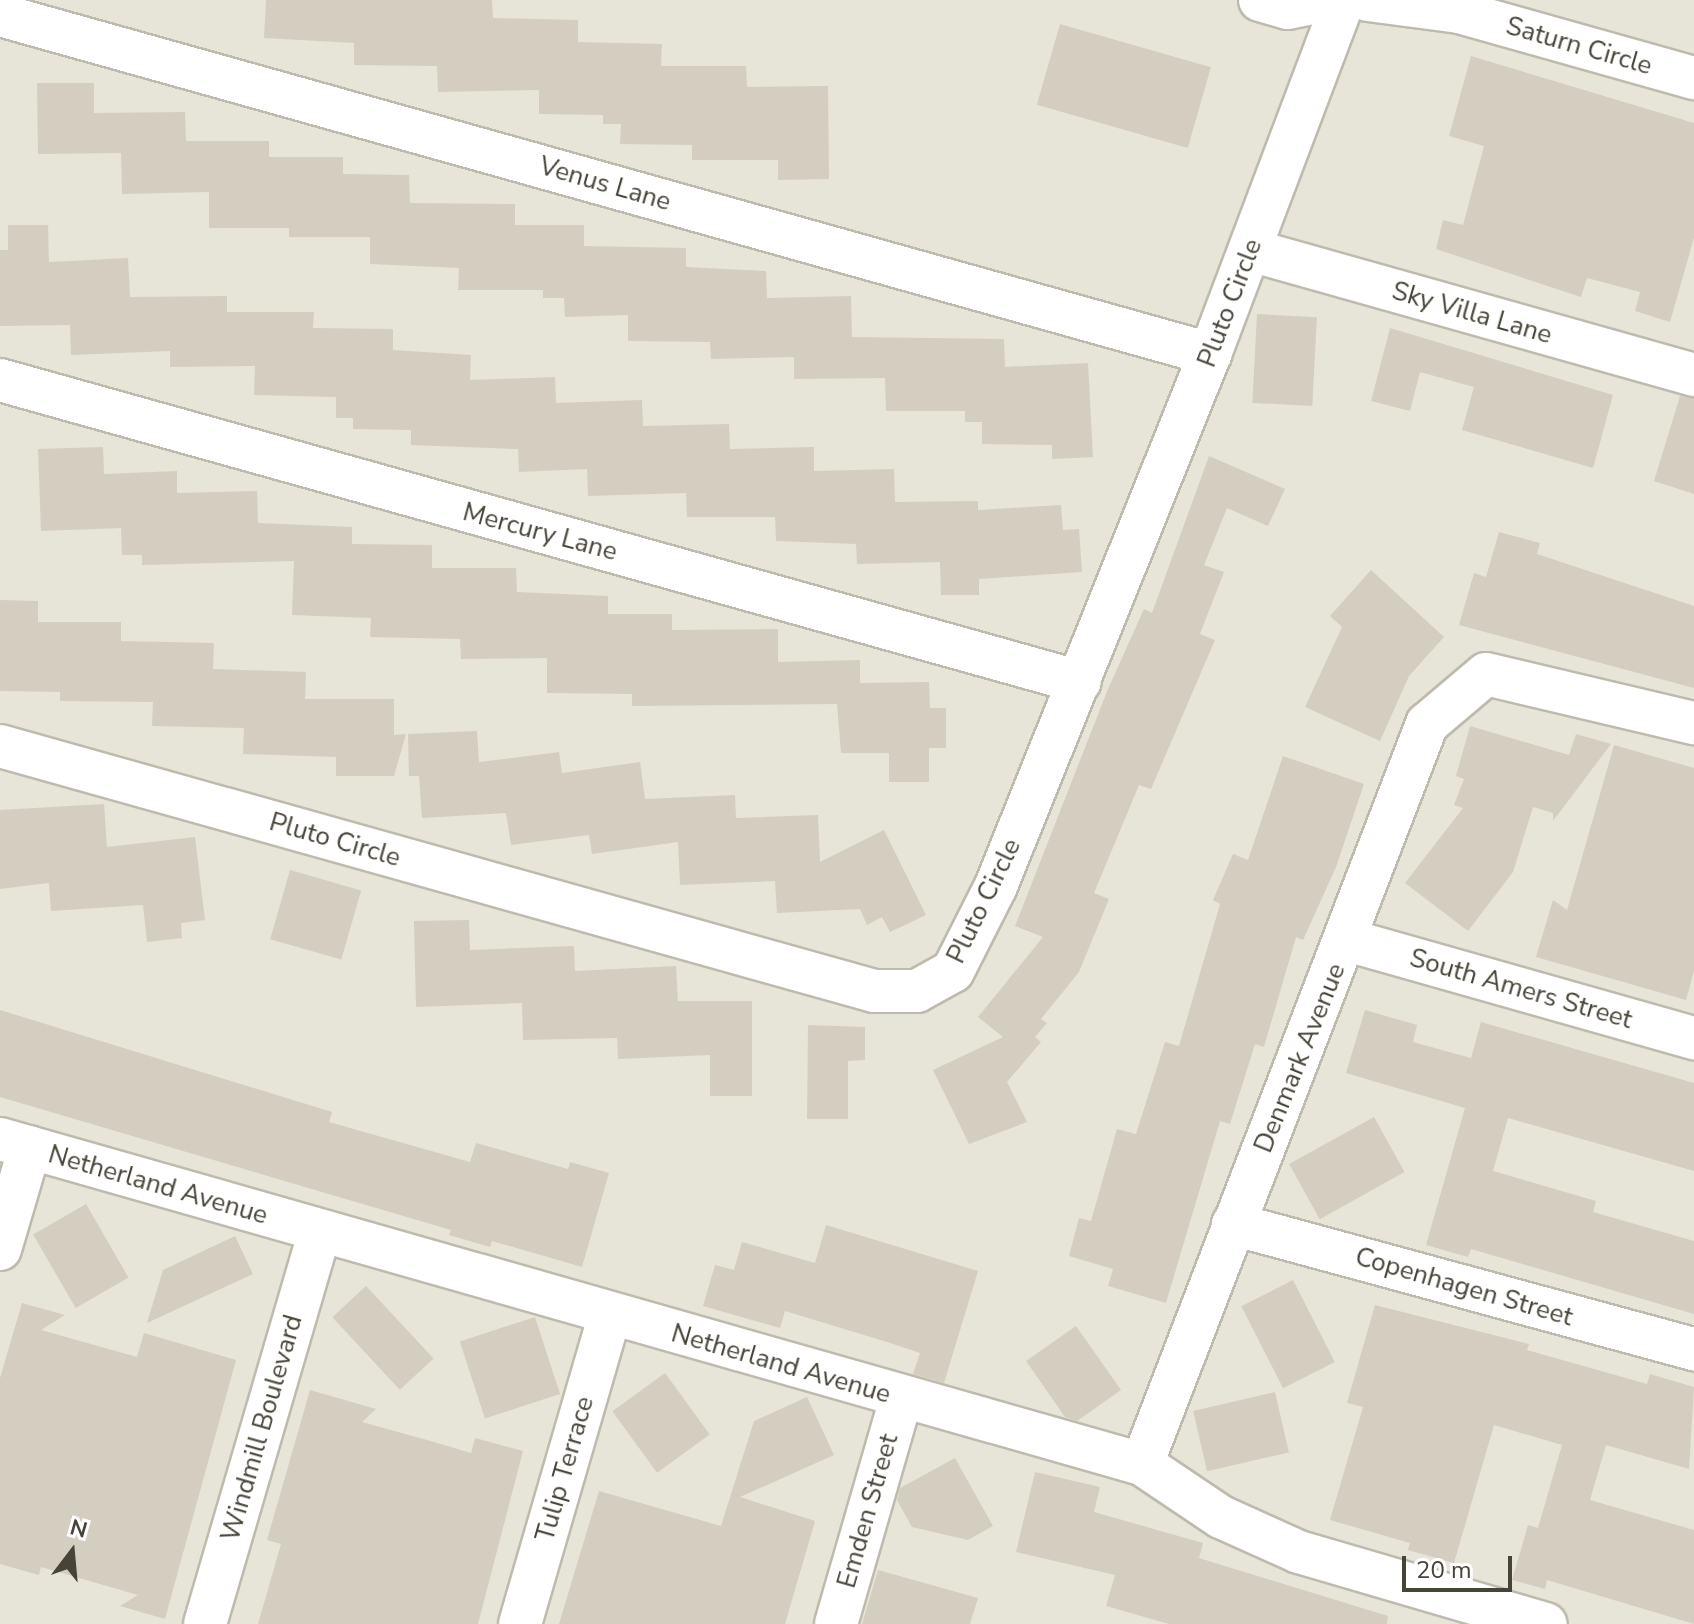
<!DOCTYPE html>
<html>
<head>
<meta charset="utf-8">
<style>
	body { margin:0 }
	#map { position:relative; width:1694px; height:1624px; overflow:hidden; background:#f4f2ea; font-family:"Nunito Sans",sans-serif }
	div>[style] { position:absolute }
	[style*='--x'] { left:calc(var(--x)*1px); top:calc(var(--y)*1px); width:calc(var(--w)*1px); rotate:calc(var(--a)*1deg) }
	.residential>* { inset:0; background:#e7e4d8; transform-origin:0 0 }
	.building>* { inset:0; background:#d4cec0; transform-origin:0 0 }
	.roads { filter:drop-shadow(2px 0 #bebaad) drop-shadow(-2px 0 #bebaad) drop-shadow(0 2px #bebaad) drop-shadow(0 -2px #bebaad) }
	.street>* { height:42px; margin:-21px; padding:0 21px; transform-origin:21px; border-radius:21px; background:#fff }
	span { translate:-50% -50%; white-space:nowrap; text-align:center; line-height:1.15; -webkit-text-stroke:6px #fff; paint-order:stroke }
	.street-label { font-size:26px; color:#474338 }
	.north { position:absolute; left:32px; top:1512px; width:80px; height:80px; -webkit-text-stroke:6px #fff; paint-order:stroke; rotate:16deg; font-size:22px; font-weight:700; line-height:32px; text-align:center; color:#474338 }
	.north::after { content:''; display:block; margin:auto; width:28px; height:36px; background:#474338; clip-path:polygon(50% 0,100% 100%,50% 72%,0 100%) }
	.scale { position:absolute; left:1402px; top:1556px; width:110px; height:36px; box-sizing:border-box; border:4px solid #474338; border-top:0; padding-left:10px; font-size:24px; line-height:28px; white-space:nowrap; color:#474338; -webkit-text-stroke:6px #fff; paint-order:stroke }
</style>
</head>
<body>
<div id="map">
	<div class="residential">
		<div style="left:0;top:0;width:1694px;height:1624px"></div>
	</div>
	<div class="building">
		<div style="clip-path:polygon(266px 0,492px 0,493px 18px,578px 20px,578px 42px,662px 44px,661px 66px,746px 66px,747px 87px,828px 86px,829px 179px,778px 180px,778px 160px,692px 160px,692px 145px,620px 144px,621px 124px,603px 124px,603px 115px,539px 114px,539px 90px,438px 92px,437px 66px,354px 65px,354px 43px,264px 38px)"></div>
		<div style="left:1060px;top:24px;width:157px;height:84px;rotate:16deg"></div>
		<div style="clip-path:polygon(1471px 56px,1694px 123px,1694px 238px,1670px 322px,1635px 311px,1640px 292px,1587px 278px,1581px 297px,1436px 249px,1443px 220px,1463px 225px,1484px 146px,1449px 136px)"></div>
		<div style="clip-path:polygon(37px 83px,94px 83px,94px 113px,185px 112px,186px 141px,269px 141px,269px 157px,343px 157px,343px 174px,409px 175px,410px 203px,515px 204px,515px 225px,584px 225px,584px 246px,686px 248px,686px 267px,766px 271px,767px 298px,851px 296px,852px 337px,1004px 339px,1005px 367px,1088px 363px,1093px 457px,1052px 459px,1052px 445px,982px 444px,982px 422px,965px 422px,965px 411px,886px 411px,885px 378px,794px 379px,794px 357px,711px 359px,710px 342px,628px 341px,628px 315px,565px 317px,564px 298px,543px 298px,543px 290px,458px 290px,459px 268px,370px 264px,370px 237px,289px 237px,289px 228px,209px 228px,209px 192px,122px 194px,121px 153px,38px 154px)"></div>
		<div style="clip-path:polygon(8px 225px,48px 225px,49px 262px,128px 258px,130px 297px,227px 296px,227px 312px,314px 312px,313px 328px,393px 329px,393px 350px,471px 355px,470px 380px,555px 377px,556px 403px,642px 400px,643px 426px,729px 424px,730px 449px,814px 447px,814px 471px,894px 469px,895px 502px,978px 501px,978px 510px,1061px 505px,1063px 530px,1079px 529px,1082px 572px,979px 579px,979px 595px,941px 595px,940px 562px,857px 564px,856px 544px,776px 541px,775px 517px,687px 517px,686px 493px,588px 496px,587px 469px,519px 472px,518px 449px,411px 445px,411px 430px,353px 429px,353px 418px,336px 418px,336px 397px,254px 395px,255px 366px,170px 367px,170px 351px,71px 355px,70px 325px,0 326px,0 250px,8px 250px)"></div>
		<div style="left:1257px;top:314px;width:60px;height:89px;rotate:3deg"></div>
		<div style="clip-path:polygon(1390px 328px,1613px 395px,1593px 468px,1462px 430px,1474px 387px,1420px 372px,1410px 411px,1371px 401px)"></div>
		<div style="clip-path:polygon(1680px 396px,1694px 398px,1694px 494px,1654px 481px)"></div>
		<div style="clip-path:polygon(103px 447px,104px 474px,177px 471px,177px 493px,257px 491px,258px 523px,352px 527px,352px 544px,432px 545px,432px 568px,516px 568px,517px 592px,608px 596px,608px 614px,672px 614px,672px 630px,778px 629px,778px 662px,860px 660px,860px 683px,929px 682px,930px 708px,946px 708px,946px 748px,929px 748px,929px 782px,889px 782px,889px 753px,841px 753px,837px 704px,632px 706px,632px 694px,547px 693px,547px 658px,461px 659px,460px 639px,370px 637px,371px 618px,292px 615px,294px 561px,142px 565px,142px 555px,122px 555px,121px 528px,41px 531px,38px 449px)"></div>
		<div style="clip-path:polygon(1209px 456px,1285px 489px,1268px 526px,1227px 508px,1204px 565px,1224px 572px,1200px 634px,1215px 640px,1151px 789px,1139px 785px,1094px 893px,1109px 899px,1079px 972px,1041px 1019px,1047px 1023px,1035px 1037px,1041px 1042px,1007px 1082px,1027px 1122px,969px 1144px,933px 1070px,1003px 1037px,978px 1017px,1043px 937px,1015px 926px,1108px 689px,1144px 609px,1152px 613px)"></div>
		<div style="clip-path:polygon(1499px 532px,1540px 543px,1537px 554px,1694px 606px,1694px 688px,1459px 625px,1474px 573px,1486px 577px)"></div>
		<div style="clip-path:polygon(1371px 570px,1444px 637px,1409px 676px,1380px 741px,1305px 707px,1342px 627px,1330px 616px)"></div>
		<div style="clip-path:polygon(0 600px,38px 601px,38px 622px,121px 622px,121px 641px,214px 643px,213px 669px,306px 672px,305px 699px,394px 699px,394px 735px,406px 734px,394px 776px,336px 776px,336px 757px,243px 754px,244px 728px,152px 726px,153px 702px,60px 701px,60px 692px,0 691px)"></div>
		<div style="clip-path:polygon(1470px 726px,1569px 755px,1576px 734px,1611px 744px,1553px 821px,1553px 813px,1533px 807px,1513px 872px,1468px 931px,1405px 883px,1463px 808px,1454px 805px,1464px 779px,1456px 776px)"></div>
		<div style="clip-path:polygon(477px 731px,479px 762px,559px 752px,562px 773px,640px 762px,645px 799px,735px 795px,736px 818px,818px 815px,820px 862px,884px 830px,926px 915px,890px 932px,882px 917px,867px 925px,860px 909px,777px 913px,775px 881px,680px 885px,678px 842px,592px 854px,589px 835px,511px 845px,506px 813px,422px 818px,419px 776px,409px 776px,408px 734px)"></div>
		<div style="clip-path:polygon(1614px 745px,1694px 768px,1694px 971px,1686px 1000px,1536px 957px,1553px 900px,1567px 910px)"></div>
		<div style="clip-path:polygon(1283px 756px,1364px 784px,1336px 867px,1303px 940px,1296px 937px,1264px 1047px,1255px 1044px,1230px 1124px,1220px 1121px,1166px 1303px,1108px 1286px,1113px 1269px,1069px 1256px,1079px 1218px,1091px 1221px,1117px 1129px,1136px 1134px,1165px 1042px,1179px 1046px,1220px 904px,1213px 900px,1233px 854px,1248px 860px)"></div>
		<div style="clip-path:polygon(104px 804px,107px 847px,195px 837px,205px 920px,181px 923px,182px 938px,147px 942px,143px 905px,51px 911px,49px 883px,0 889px,0 810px)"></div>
		<div style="left:290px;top:870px;width:74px;height:72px;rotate:16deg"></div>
		<div style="clip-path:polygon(469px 920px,470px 950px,574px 946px,575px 971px,676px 966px,678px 1001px,752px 1001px,752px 1096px,710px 1096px,710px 1055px,618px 1059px,617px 1038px,523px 1040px,522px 1003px,416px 1007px,414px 921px)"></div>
		<div style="clip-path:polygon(0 1010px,332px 1112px,329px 1122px,470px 1162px,476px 1143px,568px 1169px,570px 1162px,609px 1173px,582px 1267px,492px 1241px,490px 1247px,449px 1235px,451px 1230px,0 1097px)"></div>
		<div style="clip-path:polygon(1365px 1010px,1417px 1025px,1413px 1042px,1471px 1058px,1481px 1022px,1694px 1083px,1694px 1171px,1508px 1118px,1493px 1171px,1596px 1201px,1593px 1212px,1694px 1241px,1694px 1314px,1471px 1249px,1468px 1257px,1426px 1245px,1465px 1108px,1346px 1073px)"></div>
		<div style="clip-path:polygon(808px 1025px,865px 1027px,865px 1060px,848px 1061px,848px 1119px,807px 1119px)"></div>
		<div style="left:1374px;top:1117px;width:63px;height:97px;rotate:61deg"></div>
		<div style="left:86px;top:1204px;width:85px;height:61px;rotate:60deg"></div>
		<div style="clip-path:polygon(826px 1225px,978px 1271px,944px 1383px,913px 1374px,920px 1353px,887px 1342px,785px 1311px,780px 1328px,703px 1306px,715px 1265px,734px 1270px,742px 1242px,815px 1263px)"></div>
		<div style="clip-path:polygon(235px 1236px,253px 1274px,147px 1323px,163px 1270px)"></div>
		<div style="left:1293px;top:1280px;width:92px;height:58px;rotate:63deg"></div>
		<div style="left:366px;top:1286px;width:99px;height:46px;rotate:47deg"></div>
		<div style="clip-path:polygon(22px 1303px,65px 1315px,41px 1330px,137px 1357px,144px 1333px,236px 1360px,165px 1619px,120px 1606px,138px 1595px,41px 1567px,39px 1575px,0 1564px,0 1378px)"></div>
		<div style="clip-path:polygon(1375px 1305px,1529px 1344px,1527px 1350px,1647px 1384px,1650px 1374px,1694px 1387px,1689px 1469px,1606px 1445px,1590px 1500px,1694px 1530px,1694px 1624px,1547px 1580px,1545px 1589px,1512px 1580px,1528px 1525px,1538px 1528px,1562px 1445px,1494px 1425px,1454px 1563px,1408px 1550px,1410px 1543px,1330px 1520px,1363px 1407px,1347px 1403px)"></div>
		<div style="left:535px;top:1317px;width:81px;height:79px;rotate:72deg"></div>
		<div style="clip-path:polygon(1076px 1326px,1121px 1390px,1077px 1421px,1065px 1417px,1026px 1361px)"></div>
		<div style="left:665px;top:1373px;width:76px;height:65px;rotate:54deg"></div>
		<div style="clip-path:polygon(310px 1390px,376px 1409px,362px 1422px,427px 1440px,471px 1453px,475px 1438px,523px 1451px,478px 1624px,258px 1624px,281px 1544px,267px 1540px)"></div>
		<div style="left:1275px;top:1392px;width:62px;height:84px;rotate:77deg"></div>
		<div style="clip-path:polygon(807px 1397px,834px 1455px,740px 1497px,815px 1521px,785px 1624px,559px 1624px,599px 1491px,721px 1526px,754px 1421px)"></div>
		<div style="clip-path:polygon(955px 1458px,993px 1526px,968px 1540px,912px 1527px,897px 1500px,900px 1488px)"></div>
		<div style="clip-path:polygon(1035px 1472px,1100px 1487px,1094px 1512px,1203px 1543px,1199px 1558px,1388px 1616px,1387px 1624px,1169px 1624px,1106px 1606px,1115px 1575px,1016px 1552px)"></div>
		<div style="clip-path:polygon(878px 1570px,978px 1598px,970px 1624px,862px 1624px)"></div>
	</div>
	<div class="roads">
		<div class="street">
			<div style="--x:1260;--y:0;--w:29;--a:16"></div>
			<div style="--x:1288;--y:8;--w:41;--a:-11.3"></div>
			<div style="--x:1368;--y:0;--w:92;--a:7.5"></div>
			<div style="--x:1459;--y:12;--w:244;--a:15.7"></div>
			<div style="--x:0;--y:15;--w:1257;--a:15.65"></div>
			<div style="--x:1250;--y:250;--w:461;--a:15.7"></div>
			<div style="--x:0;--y:380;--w:1121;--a:15.62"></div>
			<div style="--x:0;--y:746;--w:908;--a:15.66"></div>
			<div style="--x:874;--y:991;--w:43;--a:0"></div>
			<div style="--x:917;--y:991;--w:41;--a:-29.1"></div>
			<div style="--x:953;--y:971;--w:95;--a:-63.2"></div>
			<div style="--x:996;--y:886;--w:573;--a:-68.09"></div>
			<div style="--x:1210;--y:354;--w:379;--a:-69.3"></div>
			<div style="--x:1347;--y:940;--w:361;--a:15.8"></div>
			<div style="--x:0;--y:1139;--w:1187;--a:15.89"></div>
			<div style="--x:1142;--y:1464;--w:95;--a:33.9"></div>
			<div style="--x:1221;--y:1517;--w:85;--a:24.2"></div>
			<div style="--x:1299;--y:1552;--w:257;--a:16.3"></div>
			<div style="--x:1233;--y:1224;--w:478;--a:15.2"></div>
			<div style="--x:0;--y:1249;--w:106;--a:-73.6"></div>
			<div style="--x:1142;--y:1464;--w:793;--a:-68.94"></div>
			<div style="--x:1427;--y:724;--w:77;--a:-40.3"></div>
			<div style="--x:1486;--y:674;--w:214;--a:13.3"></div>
			<div style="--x:205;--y:1624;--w:409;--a:-73.7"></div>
			<div style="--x:520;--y:1624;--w:323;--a:-73.8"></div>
			<div style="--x:836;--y:1624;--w:234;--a:-73.9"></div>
		</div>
	</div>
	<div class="street-label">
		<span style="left:1579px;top:46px;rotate:16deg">Saturn Circle</span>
		<span style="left:605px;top:184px;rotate:16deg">Venus Lane</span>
		<span style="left:1230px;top:303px;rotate:-69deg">Pluto Circle</span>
		<span style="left:1472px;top:313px;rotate:16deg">Sky Villa Lane</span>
		<span style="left:540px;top:532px;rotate:15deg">Mercury Lane</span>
		<span style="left:335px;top:840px;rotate:16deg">Pluto Circle</span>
		<span style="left:984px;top:901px;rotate:-64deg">Pluto Circle</span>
		<span style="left:1521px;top:989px;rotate:16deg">South Amers Street</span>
		<span style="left:1300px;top:1058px;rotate:-68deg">Denmark Avenue</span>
		<span style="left:158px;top:1185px;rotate:16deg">Netherland Avenue</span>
		<span style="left:1464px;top:1287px;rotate:16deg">Copenhagen Street</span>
		<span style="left:781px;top:1364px;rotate:16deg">Netherland Avenue</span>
		<span style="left:262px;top:1428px;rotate:-74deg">Windmill Boulevard</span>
		<span style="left:565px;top:1469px;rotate:-74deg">Tulip Terrace</span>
		<span style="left:868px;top:1511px;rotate:-74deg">Emden Street</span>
	</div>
	<div class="north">N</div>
	<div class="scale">20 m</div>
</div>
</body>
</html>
